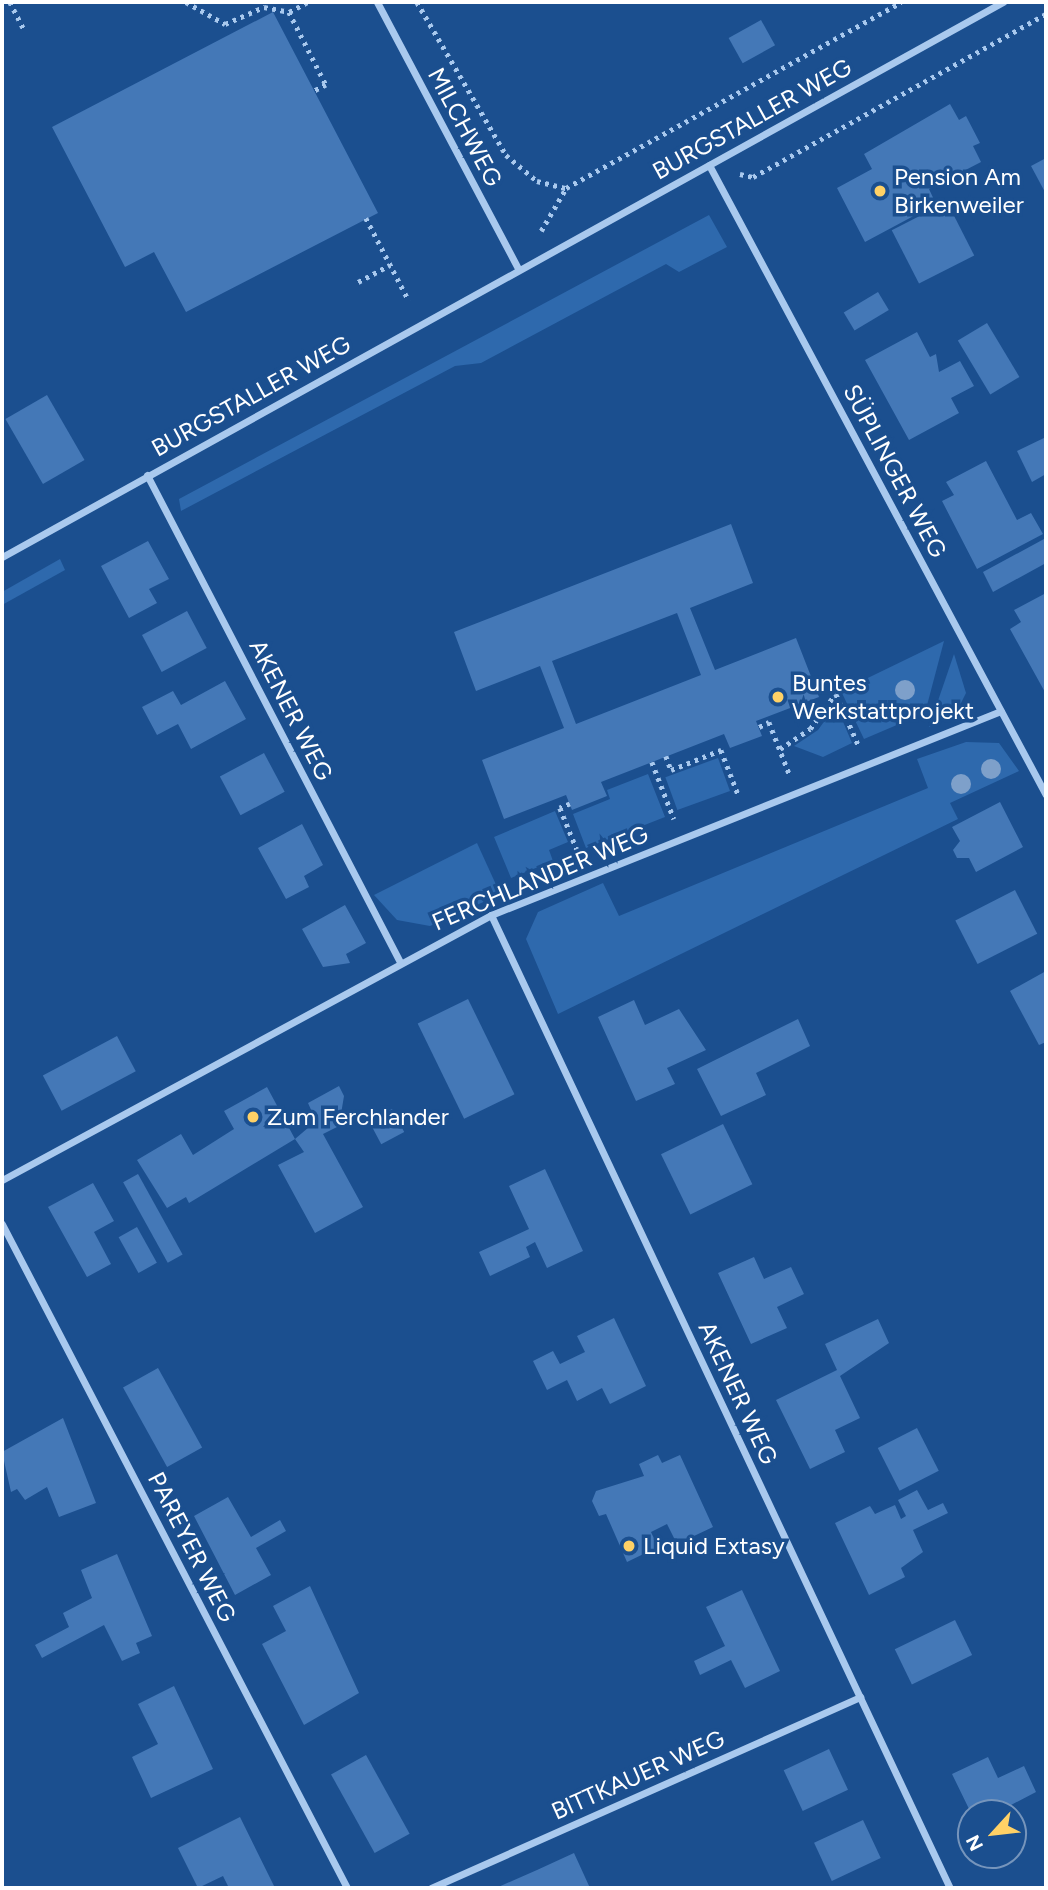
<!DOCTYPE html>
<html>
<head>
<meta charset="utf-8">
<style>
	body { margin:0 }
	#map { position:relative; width:1048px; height:1890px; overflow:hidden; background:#1b4f8f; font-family:Figtree,sans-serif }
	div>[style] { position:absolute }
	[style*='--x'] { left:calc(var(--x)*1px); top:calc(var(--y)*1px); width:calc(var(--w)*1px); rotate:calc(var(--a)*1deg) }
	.green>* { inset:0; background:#2e69ad; transform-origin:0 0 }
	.building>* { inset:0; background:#4478b7; transform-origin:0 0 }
	.path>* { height:4.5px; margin-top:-2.25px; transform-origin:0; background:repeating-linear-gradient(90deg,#a9c9ee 0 3.5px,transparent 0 8.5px) }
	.street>* { height:7px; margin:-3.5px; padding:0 3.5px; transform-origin:3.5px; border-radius:3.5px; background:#a9c9ee }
	.trees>* { width:20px; height:20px; margin:-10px; border-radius:50%; background:#7ea0ca }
	.dots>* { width:19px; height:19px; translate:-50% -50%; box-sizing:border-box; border:4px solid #1b4f8f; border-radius:50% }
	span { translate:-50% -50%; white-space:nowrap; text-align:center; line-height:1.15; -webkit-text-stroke:7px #1b4f8f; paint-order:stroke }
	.street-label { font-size:24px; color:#fff }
	.poi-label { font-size:24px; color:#fff }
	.left { translate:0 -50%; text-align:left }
	.frame { position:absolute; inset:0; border:4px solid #fff; pointer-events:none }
	.north { position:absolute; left:957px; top:1799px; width:70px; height:70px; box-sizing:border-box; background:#1b4f8f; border:2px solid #7695bc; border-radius:50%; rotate:243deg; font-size:19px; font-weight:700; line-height:28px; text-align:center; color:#fff }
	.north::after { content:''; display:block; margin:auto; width:24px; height:32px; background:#ffd166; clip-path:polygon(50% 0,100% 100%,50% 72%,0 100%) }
</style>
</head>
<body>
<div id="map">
	<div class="green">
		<div style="clip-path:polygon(709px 215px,727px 247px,679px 272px,666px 264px,481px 363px,455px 366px,181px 511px,179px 499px)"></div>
		<div style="clip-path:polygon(60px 559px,65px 570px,2px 605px,2px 592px)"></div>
		<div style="clip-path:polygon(944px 641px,925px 713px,864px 739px,841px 691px)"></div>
		<div style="clip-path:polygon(954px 654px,966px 693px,956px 713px,929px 727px)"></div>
		<div style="clip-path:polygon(836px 705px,852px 743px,823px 757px,794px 746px,818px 730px)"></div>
		<div style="clip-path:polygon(966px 742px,999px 743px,1019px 771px,950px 803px,958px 819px,558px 1014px,526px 939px,538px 912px,603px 883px,619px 916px,928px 788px,917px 759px)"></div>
		<div style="left:718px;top:758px;width:35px;height:56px;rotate:70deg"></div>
		<div style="clip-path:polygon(648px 774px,665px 817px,586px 848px,573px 814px,610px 799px,607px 790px)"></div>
		<div style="clip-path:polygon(555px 811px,568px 842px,549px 850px,553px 861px,511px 878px,494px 837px)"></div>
		<div style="clip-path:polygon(477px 843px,498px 889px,490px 899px,430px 926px,397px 920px,374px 895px)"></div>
	</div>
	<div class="building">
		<div style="clip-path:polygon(273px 12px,378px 213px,186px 312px,154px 252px,125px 267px,52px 127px)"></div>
		<div style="left:761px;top:20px;width:29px;height:37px;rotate:61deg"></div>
		<div style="clip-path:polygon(950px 104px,959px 120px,966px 116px,980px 143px,973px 146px,981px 162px,929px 189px,936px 204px,865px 242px,837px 188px,872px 169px,864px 154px)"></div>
		<div style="clip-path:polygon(1046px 158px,1046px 194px,1031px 166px)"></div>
		<div style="left:947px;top:202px;width:60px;height:62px;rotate:63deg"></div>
		<div style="left:878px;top:292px;width:21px;height:40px;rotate:59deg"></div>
		<div style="left:987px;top:323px;width:63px;height:34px;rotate:59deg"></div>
		<div style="clip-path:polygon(917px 332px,930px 357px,936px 354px,939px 372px,960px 361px,974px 386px,951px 398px,959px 413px,909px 440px,865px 360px)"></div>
		<div style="left:47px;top:395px;width:75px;height:48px;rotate:60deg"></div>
		<div style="clip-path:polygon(1046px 437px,1046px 474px,1032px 482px,1017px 451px)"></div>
		<div style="clip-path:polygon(986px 461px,1017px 520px,1031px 513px,1043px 534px,977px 569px,942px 501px,954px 495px,946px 482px)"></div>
		<div style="clip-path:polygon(evenodd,731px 524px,753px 583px,690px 608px,715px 670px,796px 638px,819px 697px,756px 721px,762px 736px,730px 748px,724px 734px,601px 782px,607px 796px,572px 810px,566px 795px,504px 819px,482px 760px,564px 728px,540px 666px,476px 691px,454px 632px,731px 524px,677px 613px,701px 675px,576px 724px,552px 661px,677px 613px)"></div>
		<div style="clip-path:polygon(1044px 539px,1046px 563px,993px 592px,983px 572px)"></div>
		<div style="clip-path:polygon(148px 541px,169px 579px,149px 589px,157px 603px,129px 618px,101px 566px)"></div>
		<div style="clip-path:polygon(1046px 593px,1046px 694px,1010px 629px,1021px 622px,1014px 610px)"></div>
		<div style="left:187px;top:611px;width:42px;height:51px;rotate:62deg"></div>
		<div style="clip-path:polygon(225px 681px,246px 719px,191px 749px,178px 724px,157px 735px,142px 707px,173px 691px,181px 705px)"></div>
		<div style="left:264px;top:753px;width:44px;height:50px;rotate:62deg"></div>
		<div style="clip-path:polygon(1000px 802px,1023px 847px,976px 872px,969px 858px,957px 858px,953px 850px,960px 841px,952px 827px)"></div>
		<div style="clip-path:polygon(302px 824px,323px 865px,304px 876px,309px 887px,286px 899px,258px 848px)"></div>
		<div style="left:1015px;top:890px;width:49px;height:67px;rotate:63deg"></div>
		<div style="clip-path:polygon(345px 905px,366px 943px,346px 954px,350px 963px,323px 967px,302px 929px)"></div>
		<div style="clip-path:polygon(1046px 971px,1046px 1042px,1039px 1045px,1010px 991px)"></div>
		<div style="left:468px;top:999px;width:106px;height:56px;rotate:64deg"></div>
		<div style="clip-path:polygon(634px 1000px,645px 1025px,679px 1009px,706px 1050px,667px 1068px,675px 1084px,636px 1101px,598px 1017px)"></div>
		<div style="clip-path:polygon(798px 1019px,810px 1046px,756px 1073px,766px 1095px,721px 1116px,697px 1069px)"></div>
		<div style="left:117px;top:1036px;width:40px;height:84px;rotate:62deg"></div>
		<div style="clip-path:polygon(339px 1086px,344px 1096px,339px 1126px,323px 1134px,363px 1207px,315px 1233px,278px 1165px,304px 1152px,295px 1139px,316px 1121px,308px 1103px)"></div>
		<div style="clip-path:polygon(267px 1087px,295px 1139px,189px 1203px,186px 1197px,167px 1208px,137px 1160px,181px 1134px,193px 1155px,234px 1129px,224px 1111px)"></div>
		<div style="left:392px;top:1109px;width:26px;height:26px;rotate:62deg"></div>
		<div style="left:723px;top:1124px;width:67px;height:69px;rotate:64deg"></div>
		<div style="clip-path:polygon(545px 1169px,583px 1251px,547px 1268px,535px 1242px,526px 1247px,530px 1257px,490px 1276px,479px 1252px,529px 1229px,509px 1186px)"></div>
		<div style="left:138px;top:1174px;width:92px;height:17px;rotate:61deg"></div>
		<div style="clip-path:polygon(93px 1183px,114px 1221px,94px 1232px,111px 1264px,87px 1277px,48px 1207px)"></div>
		<div style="left:137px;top:1227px;width:41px;height:21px;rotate:61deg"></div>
		<div style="clip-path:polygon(754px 1257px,764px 1279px,791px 1267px,804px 1294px,777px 1307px,787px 1328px,751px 1344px,718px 1273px)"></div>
		<div style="clip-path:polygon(614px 1318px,646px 1386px,610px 1404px,602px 1388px,577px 1401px,567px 1380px,547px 1390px,533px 1361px,553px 1351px,560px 1364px,585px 1352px,577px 1336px)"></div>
		<div style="clip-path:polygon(878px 1319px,889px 1343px,840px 1376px,860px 1418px,835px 1430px,845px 1452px,810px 1469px,776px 1400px,837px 1370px,825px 1344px)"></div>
		<div style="left:158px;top:1368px;width:91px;height:40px;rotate:61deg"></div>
		<div style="clip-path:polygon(63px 1418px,96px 1503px,59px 1517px,47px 1487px,25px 1500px,17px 1489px,11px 1492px,2px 1452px)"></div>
		<div style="left:917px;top:1428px;width:48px;height:44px;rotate:63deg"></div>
		<div style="clip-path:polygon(658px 1455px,662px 1463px,680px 1455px,713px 1527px,677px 1544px,667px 1524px,651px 1532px,658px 1547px,627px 1562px,606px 1514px,599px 1516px,592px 1501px,596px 1491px,644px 1476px,639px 1464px)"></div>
		<div style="clip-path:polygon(917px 1490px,928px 1510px,943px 1503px,948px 1513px,913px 1530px,923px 1552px,901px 1568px,905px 1577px,869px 1595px,835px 1523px,870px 1506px,875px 1514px,895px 1505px,901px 1519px,906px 1516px,898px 1500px)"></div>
		<div style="clip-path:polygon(228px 1497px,251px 1537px,280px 1520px,286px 1531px,256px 1548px,271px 1575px,235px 1595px,194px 1516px)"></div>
		<div style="clip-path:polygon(117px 1554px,152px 1636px,136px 1643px,140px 1653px,122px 1661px,104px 1625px,42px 1658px,35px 1645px,69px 1627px,63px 1613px,92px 1598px,81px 1570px)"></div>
		<div style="clip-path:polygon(310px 1586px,359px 1693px,304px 1725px,262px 1644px,286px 1631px,273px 1606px)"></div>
		<div style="clip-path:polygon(742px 1590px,780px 1671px,745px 1688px,731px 1660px,700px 1675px,694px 1661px,725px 1646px,706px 1607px)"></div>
		<div style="left:955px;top:1620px;width:39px;height:67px;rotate:64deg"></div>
		<div style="clip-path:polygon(174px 1686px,213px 1769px,151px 1798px,132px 1757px,158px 1744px,138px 1704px)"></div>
		<div style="left:829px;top:1749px;width:45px;height:50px;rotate:65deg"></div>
		<div style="left:366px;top:1755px;width:90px;height:40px;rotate:61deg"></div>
		<div style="clip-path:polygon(988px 1757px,998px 1778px,1024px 1766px,1036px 1792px,1011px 1805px,1021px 1827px,1013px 1830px,1013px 1813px,971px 1813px,952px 1774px)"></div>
		<div style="clip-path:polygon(240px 1817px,275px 1888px,229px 1888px,223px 1876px,198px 1888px,178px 1848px)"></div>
		<div style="left:863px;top:1820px;width:42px;height:54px;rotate:65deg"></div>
		<div style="clip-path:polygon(574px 1853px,590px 1888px,496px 1888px,537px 1870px)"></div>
	</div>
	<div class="path">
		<div style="--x:10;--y:2;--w:31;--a:63"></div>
		<div style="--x:186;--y:2;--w:45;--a:29.4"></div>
		<div style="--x:225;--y:24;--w:43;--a:-23.6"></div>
		<div style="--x:264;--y:7;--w:25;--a:11"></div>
		<div style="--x:289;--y:12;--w:21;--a:-28"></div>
		<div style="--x:417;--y:2;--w:177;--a:59.8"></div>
		<div style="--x:506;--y:155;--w:40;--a:40"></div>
		<div style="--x:537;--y:181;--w:30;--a:14"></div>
		<div style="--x:289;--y:12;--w:82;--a:63.1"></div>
		<div style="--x:326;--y:85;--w:13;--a:153"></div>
		<div style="--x:740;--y:174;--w:13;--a:13"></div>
		<div style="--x:753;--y:177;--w:335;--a:-29.1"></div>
		<div style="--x:366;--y:218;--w:93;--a:62.6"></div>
		<div style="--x:541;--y:231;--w:50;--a:-59.8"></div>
		<div style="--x:566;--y:188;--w:383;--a:-29"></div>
		<div style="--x:358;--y:282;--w:36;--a:-28"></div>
		<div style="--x:836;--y:694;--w:55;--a:66.3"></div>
		<div style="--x:759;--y:727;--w:11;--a:-27"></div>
		<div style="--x:769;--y:722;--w:55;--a:68.6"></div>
		<div style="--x:780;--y:749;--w:36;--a:-34"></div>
		<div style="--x:810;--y:729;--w:44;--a:-54.2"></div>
		<div style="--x:666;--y:756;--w:15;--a:70"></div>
		<div style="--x:671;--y:770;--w:54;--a:-21.8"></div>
		<div style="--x:721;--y:750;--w:47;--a:68.9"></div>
		<div style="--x:652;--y:762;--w:61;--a:68.9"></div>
		<div style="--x:570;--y:804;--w:11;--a:158"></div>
		<div style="--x:560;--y:808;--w:53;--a:67.8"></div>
	</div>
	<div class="street">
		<div style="--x:377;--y:2;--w:303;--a:62.1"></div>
		<div style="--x:709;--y:165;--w:714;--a:61.86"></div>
		<div style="--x:147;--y:475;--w:549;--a:62.55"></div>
		<div style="--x:2;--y:557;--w:1145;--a:-29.01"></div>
		<div style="--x:491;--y:915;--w:1076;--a:64.75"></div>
		<div style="--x:2;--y:1180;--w:556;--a:-28.45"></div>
		<div style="--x:491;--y:915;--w:549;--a:-21.8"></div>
		<div style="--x:2;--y:1224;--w:748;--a:62.54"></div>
		<div style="--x:431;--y:1888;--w:470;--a:-24"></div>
	</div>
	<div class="trees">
		<div style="left:905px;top:690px"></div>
		<div style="left:991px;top:769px"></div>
		<div style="left:961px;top:784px"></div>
	</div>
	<div class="dots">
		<div style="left:880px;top:191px;background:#ffd166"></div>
		<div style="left:778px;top:697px;background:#ffd166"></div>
		<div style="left:253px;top:1117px;background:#ffd166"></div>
		<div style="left:629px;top:1546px;background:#ffd166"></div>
	</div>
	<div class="street-label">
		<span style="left:752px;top:119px;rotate:-29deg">BURGSTALLER WEG</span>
		<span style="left:465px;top:127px;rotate:62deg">MILCHWEG</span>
		<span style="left:251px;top:396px;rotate:-29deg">BURGSTALLER WEG</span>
		<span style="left:895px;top:471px;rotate:62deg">SÜPLINGER WEG</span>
		<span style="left:291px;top:710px;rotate:63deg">AKENER WEG</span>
		<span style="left:540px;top:878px;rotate:-23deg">FERCHLANDER WEG</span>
		<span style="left:738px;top:1393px;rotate:65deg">AKENER WEG</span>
		<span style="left:192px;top:1547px;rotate:63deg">PAREYER WEG</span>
		<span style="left:638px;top:1775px;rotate:-24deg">BITTKAUER WEG</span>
	</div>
	<div class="poi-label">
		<span class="left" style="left:894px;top:191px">Pension Am<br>Birkenweiler</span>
		<span class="left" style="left:792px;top:697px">Buntes<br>Werkstattprojekt</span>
		<span class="left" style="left:267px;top:1117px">Zum Ferchlander</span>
		<span class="left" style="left:643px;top:1546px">Liquid Extasy</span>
	</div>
	<div class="frame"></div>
	<div class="north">N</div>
</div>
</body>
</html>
